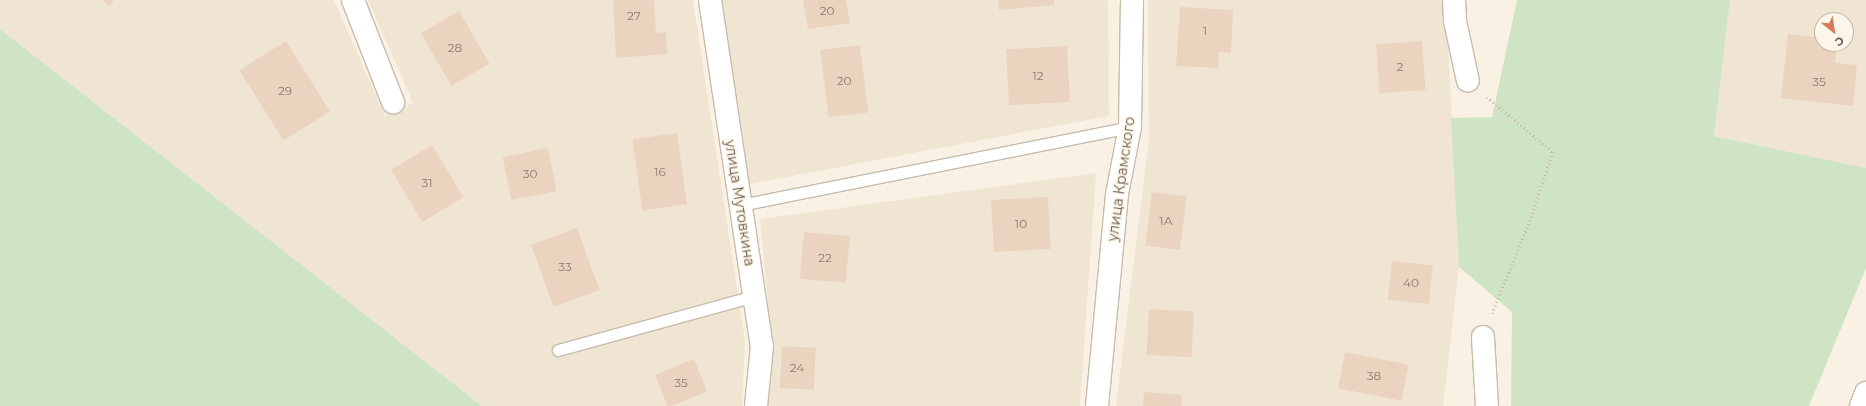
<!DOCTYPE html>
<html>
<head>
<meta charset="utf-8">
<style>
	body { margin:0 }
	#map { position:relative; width:1866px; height:406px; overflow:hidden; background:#f9f2e4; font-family:Montserrat,sans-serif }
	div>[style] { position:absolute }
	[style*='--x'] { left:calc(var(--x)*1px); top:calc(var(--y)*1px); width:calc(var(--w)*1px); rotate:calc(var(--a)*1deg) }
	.residential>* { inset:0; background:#f0e5d3 }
	.green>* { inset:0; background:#cfe4c5 }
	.building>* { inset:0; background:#ebd4bf; transform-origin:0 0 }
	.path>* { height:2.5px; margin-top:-1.25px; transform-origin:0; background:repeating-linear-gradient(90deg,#cfb7a3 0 1px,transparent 0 4px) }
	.roads { filter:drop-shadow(1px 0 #c8bbac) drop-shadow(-1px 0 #c8bbac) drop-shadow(0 1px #c8bbac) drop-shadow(0 -1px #c8bbac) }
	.service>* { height:11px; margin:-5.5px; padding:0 5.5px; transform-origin:5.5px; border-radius:5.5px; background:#fff }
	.minor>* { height:22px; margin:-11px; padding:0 11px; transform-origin:11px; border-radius:11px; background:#fff }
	span { translate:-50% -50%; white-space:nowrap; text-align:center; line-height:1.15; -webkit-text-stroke:3px #fcf6ea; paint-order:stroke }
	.number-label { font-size:12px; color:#8d796a }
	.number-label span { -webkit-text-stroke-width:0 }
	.street-label { font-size:14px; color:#6e5b4d }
	.north { position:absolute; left:1814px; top:12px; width:40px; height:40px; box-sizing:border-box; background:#fcf6ea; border:1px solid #c3b8ab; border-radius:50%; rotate:150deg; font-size:11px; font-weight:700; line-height:16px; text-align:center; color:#6e5b4d }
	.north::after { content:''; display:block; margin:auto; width:14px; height:18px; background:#d47c58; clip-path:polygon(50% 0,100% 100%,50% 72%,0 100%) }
</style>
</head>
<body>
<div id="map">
	<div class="residential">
		<div style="clip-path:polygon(0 0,334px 0,385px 116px,413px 103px,368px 0,693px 0,745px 341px,742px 406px,482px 406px,0 29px)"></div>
		<div style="clip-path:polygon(722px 0,1108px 0,1109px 116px,750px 184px)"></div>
		<div style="clip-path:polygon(1148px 0,1446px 0,1459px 267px,1443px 406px,1116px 406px,1149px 139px)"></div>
		<div style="clip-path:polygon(evenodd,1730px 0,1866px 0,1866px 168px,1714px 136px,1730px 0,1822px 20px,1846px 20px,1846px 44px,1822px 44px,1822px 20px)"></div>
		<div style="clip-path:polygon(1096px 173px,1080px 406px,768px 406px,772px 343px,760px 219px)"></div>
	</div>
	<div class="green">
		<div style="clip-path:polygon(1517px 0,1730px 0,1714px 136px,1866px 168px,1866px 268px,1809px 406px,1511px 406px,1512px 312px,1459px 267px,1451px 118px,1492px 117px)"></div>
		<div style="clip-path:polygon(0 29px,482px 406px,0 406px)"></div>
	</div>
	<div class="building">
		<div style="clip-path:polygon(103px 0,114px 0,109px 6px)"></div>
		<div style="clip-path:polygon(613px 0,654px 0,656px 33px,666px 32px,667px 54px,616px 58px)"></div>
		<div style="clip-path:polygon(803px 0,846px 0,850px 23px,808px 29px)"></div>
		<div style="clip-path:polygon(998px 0,1054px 0,1054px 5px,999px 10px)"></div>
		<div style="clip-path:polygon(1180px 7px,1233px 10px,1231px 53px,1219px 52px,1218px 68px,1176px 66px)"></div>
		<div style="left:459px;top:11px;width:61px;height:44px;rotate:60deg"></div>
		<div style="clip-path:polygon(1788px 34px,1822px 38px,1822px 44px,1837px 44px,1835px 63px,1857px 65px,1853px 106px,1781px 98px)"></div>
		<div style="left:286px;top:41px;width:83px;height:55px;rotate:58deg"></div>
		<div style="left:1422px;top:41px;width:49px;height:46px;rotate:86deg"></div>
		<div style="left:860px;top:45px;width:68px;height:40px;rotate:83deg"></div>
		<div style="left:1067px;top:46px;width:56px;height:61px;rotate:87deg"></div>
		<div style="left:677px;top:133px;width:72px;height:45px;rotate:82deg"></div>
		<div style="left:432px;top:145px;width:61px;height:48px;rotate:59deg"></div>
		<div style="left:548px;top:148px;width:44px;height:46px;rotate:79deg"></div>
		<div style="left:1152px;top:192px;width:35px;height:54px;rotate:7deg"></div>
		<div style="left:1048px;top:197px;width:52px;height:57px;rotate:87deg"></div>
		<div style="left:577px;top:228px;width:66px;height:49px;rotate:70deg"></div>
		<div style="left:804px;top:232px;width:46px;height:47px;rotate:5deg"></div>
		<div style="left:1392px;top:261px;width:41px;height:39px;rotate:6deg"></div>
		<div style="left:1149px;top:309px;width:45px;height:46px;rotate:3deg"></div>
		<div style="left:782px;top:346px;width:34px;height:42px;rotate:3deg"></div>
		<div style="left:1345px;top:352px;width:65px;height:37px;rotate:11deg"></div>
		<div style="left:694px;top:359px;width:35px;height:42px;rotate:68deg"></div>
		<div style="clip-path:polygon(1144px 392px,1182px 395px,1181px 406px,1143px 406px)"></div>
	</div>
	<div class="path">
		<div style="--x:1487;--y:97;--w:86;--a:39.8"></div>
		<div style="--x:1553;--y:152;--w:76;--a:108.4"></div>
		<div style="--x:1529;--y:224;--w:97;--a:112.3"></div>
	</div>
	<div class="roads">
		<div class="service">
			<div style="--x:740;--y:205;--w:398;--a:-11.3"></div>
			<div style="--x:558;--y:350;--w:203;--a:-15.4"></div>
		</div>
		<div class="minor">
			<div style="--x:353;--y:0;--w:110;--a:68.6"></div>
			<div style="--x:710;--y:0;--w:350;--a:81.5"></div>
			<div style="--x:762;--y:346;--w:60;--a:95.7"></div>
			<div style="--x:1454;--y:0;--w:21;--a:87"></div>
			<div style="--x:1455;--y:21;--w:61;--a:77.8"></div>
			<div style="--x:1483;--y:337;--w:69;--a:86.7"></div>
			<div style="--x:1097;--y:406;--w:213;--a:-84.6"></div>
			<div style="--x:1117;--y:194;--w:68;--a:-79"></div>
			<div style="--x:1130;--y:127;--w:127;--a:-89.1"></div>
			<div style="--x:1861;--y:406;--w:14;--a:-69"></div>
		</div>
	</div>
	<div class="number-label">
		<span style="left:827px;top:11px">20</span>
		<span style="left:634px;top:16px">27</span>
		<span style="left:1205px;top:31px">1</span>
		<span style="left:455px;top:48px">28</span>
		<span style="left:1400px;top:67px">2</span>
		<span style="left:1038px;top:76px">12</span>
		<span style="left:844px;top:81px">20</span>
		<span style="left:1819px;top:82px">35</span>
		<span style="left:285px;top:91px">29</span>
		<span style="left:660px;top:172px">16</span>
		<span style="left:530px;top:174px">30</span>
		<span style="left:427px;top:183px">31</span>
		<span style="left:1166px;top:221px">1А</span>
		<span style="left:1021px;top:224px">10</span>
		<span style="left:825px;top:258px">22</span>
		<span style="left:565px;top:267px">33</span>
		<span style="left:1411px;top:283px">40</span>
		<span style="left:797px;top:368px">24</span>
		<span style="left:1374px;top:376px">38</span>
		<span style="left:681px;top:383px">35</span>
	</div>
	<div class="street-label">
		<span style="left:1121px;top:179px;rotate:-82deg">улица Крамского</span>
		<span style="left:740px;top:203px;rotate:81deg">улица Мутовкина</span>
	</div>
	<div class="north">С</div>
</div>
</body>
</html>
